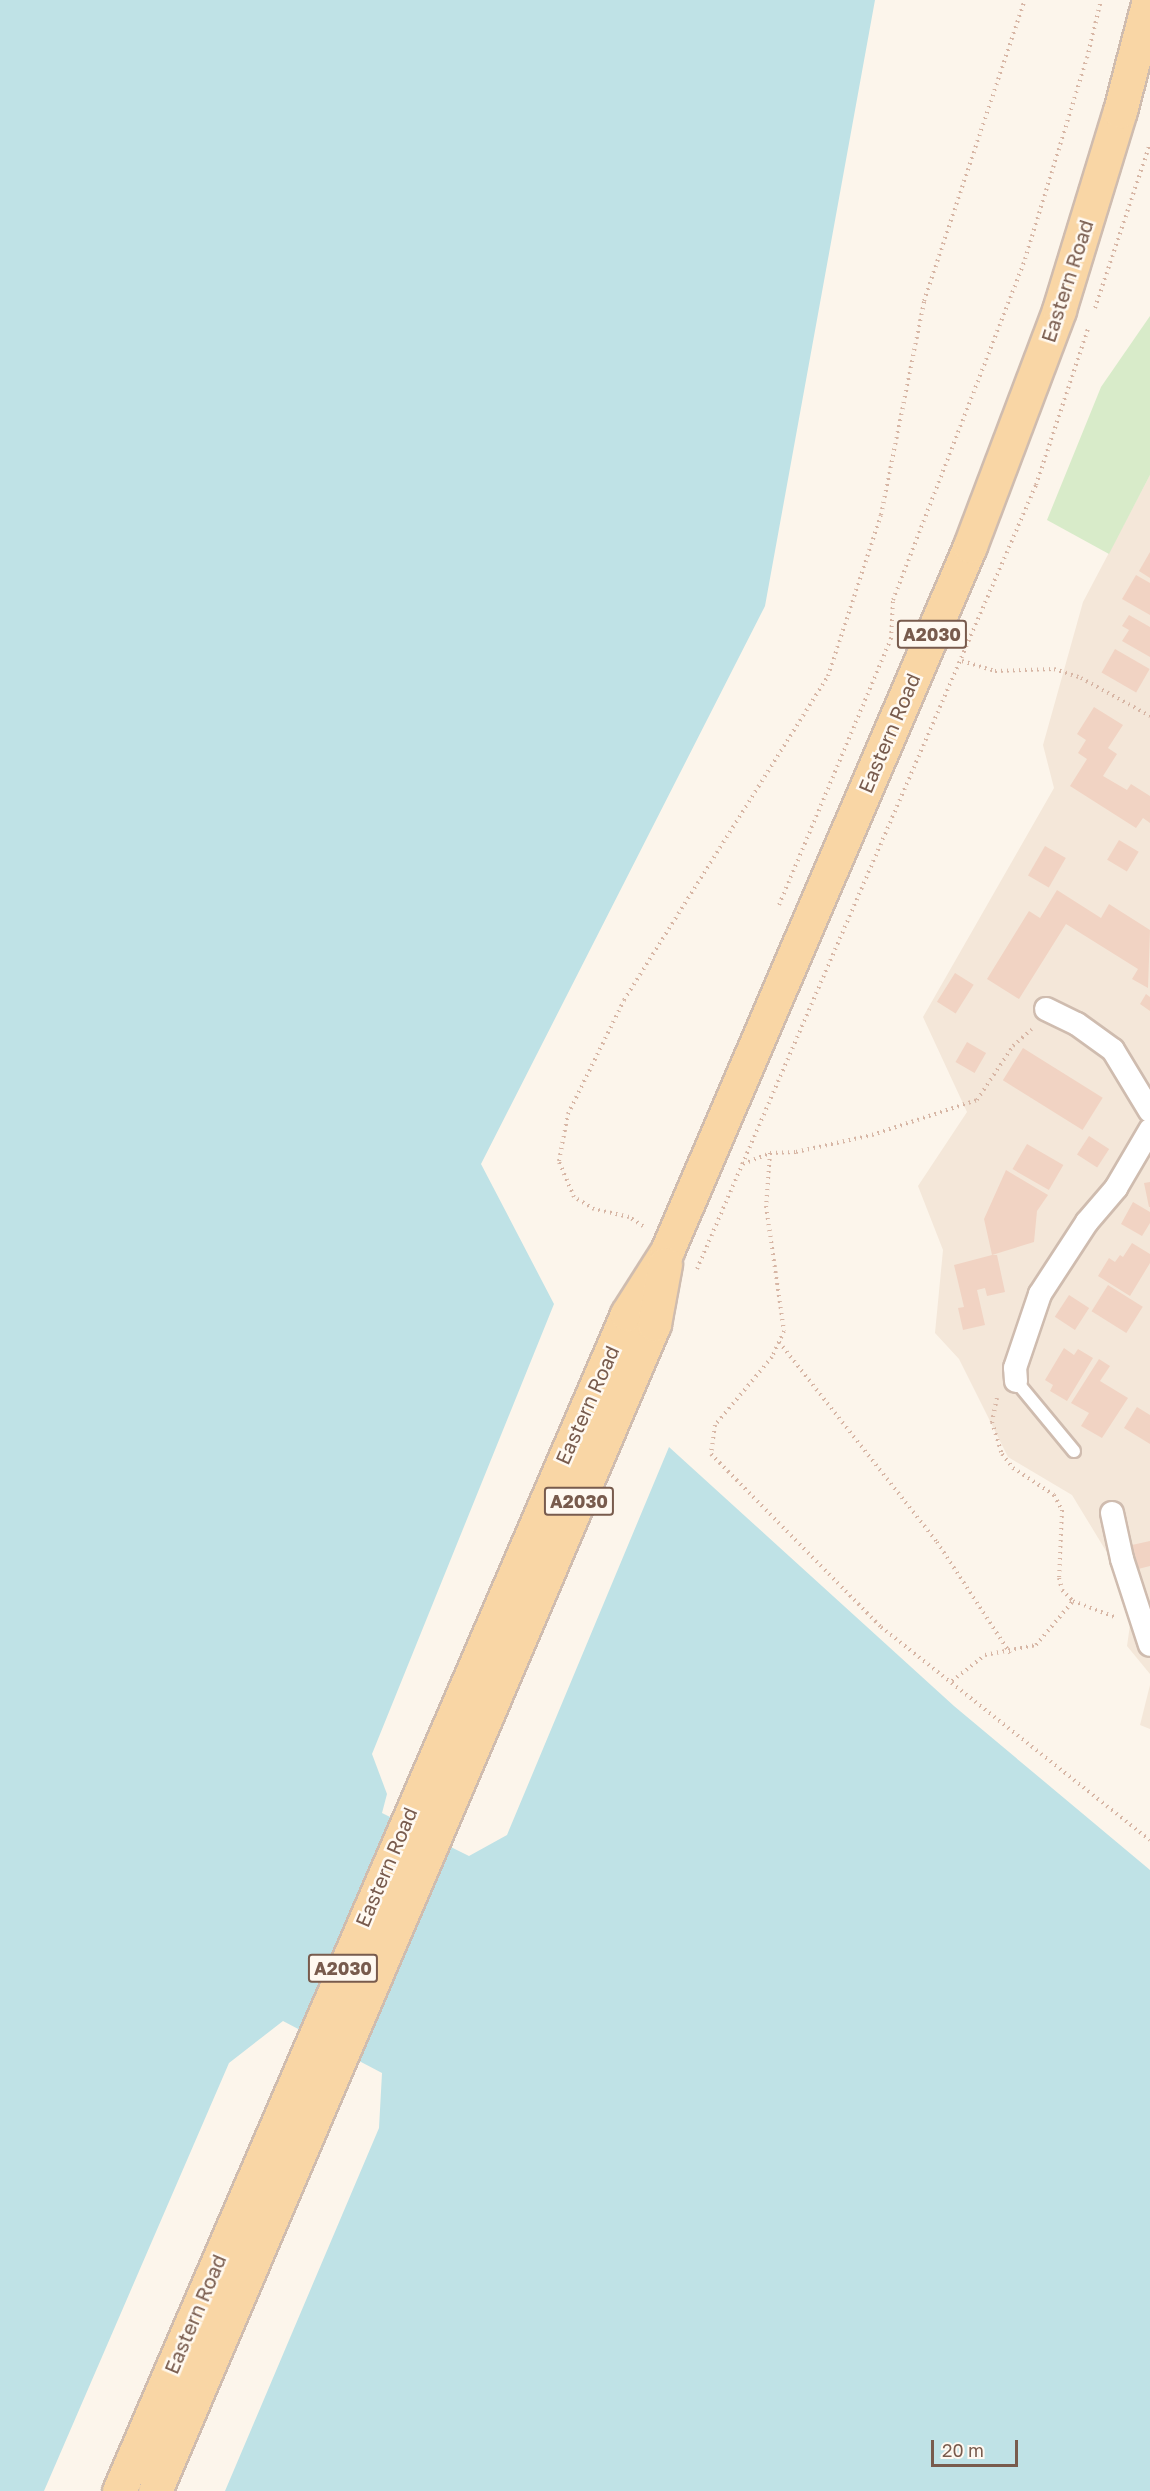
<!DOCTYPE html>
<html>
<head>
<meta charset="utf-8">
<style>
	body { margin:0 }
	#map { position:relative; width:1150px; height:2491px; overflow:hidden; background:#fcf5eb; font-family:"Golos Text",sans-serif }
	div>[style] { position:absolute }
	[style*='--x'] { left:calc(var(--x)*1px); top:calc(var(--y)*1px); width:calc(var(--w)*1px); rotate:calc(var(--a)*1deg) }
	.residential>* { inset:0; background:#f4e7d9 }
	.green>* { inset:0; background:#d8ebc9 }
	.water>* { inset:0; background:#bfe2e6 }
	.building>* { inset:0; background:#f1d3c3; transform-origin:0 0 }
	.path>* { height:4px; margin-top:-2px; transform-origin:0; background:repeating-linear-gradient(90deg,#d7b6a5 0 1.5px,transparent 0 6px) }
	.roads { filter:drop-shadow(2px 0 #cfbcaf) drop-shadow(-2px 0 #cfbcaf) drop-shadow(0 2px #cfbcaf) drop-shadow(0 -2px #cfbcaf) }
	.lane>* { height:12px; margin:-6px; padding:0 6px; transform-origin:6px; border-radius:6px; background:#fff }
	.street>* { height:22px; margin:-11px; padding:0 11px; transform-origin:11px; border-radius:11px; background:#fff }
	.primary>* { height:33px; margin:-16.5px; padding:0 16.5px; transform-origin:16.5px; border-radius:16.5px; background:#f9d6a5 }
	span { translate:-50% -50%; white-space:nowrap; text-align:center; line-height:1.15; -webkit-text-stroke:5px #fff9f1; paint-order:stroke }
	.shield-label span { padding:2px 4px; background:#fff9f1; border:2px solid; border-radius:4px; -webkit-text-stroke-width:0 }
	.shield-label { font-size:18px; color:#785b4d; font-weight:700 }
	.street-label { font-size:20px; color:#785b4d }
	.scale { position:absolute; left:931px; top:2440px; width:87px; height:27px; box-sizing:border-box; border:3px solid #785b4d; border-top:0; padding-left:8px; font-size:18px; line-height:21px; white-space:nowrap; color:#785b4d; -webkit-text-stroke:4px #fff9f1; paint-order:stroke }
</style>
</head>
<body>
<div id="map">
	<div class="residential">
		<div style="clip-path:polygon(1150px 475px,1150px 1674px,1127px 1646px,1134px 1597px,1072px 1495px,1008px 1457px,959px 1359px,935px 1333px,943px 1250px,918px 1186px,967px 1112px,923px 1017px,1054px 788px,1043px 745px,1083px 602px)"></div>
		<div style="clip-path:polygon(1150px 1685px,1150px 1729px,1140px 1725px)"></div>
	</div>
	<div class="green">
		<div style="clip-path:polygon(1150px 316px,1150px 475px,1109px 554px,1047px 520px,1101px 387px)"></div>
	</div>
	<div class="water">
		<div style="clip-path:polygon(0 0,875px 0,765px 606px,481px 1164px,554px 1304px,372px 1754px,387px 1794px,382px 1813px,469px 1856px,507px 1835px,669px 1447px,954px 1706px,1150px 1870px,1150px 2491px,225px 2491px,379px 2128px,382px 2073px,283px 2021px,229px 2063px,44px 2491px,0 2491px)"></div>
	</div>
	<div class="building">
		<div style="clip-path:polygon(1150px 552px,1150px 578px,1139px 571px)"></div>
		<div style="clip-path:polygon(1136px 575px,1150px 583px,1150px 615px,1122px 599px)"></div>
		<div style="clip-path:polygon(1129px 615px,1150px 627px,1150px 657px,1122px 641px,1129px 630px,1122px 626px)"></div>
		<div style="left:1115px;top:649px;width:40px;height:27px;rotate:30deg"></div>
		<div style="clip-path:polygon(1094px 707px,1123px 725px,1108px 748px,1117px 754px,1103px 776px,1127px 790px,1131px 784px,1150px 796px,1150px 823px,1143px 818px,1136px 828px,1070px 786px,1087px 759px,1078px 753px,1086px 740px,1077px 734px)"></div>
		<div style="left:1119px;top:840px;width:23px;height:23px;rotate:31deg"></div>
		<div style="left:1045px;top:846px;width:24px;height:34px;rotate:30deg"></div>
		<div style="clip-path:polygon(1057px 890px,1101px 918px,1109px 904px,1150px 930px,1148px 988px,1132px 979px,1138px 969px,1066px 924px,1019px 999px,987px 979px,1029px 911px,1040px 918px)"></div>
		<div style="left:955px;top:973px;width:22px;height:34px;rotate:32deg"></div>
		<div style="clip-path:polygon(1146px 994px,1150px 997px,1150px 1011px,1140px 1004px)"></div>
		<div style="left:967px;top:1042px;width:22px;height:23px;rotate:30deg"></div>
		<div style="left:1023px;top:1048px;width:94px;height:38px;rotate:32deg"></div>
		<div style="left:1089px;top:1136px;width:24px;height:22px;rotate:33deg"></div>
		<div style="left:1027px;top:1144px;width:42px;height:29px;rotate:30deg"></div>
		<div style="clip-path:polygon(1006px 1170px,1048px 1195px,1037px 1211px,1034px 1242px,992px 1255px,997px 1255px,1005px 1292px,987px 1296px,985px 1288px,977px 1290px,985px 1325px,963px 1330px,958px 1308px,964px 1307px,954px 1265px,992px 1255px,984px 1219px)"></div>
		<div style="clip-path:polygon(1150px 1182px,1150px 1207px,1149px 1207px,1144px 1183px)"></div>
		<div style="clip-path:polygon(1133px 1202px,1150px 1212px,1150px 1223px,1142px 1236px,1121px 1224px)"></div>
		<div style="clip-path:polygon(1132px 1243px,1150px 1254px,1150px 1263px,1130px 1296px,1098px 1276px,1109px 1258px,1115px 1262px,1120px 1255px,1123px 1257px)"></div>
		<div style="left:1108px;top:1285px;width:41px;height:31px;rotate:32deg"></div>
		<div style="left:1069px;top:1295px;width:24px;height:26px;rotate:33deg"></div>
		<div style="clip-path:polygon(1064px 1348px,1074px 1355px,1078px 1349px,1093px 1358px,1067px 1401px,1050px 1391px,1053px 1385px,1045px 1380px)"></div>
		<div style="clip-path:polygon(1099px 1359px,1110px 1366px,1100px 1381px,1128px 1398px,1102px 1438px,1081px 1426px,1089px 1413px,1071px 1403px)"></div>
		<div style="clip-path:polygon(1137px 1407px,1150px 1415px,1150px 1444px,1124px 1428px)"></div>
		<div style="clip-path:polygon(1150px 1541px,1150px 1566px,1138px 1569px,1132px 1545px)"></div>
	</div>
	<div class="path">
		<div style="--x:1095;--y:308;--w:173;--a:-71.5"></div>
		<div style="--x:962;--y:661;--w:34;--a:17"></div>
		<div style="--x:995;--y:671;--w:59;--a:-1.9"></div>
		<div style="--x:1054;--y:669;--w:28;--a:18"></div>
		<div style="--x:1081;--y:678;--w:79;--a:28.8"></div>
		<div style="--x:779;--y:905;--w:289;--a:-67.2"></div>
		<div style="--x:891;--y:639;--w:39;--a:-87"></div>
		<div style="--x:893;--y:600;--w:366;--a:-68.8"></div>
		<div style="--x:1025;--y:259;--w:210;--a:-72.9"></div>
		<div style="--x:1087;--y:58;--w:60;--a:-76.4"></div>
		<div style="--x:770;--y:1153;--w:53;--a:94.3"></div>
		<div style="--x:766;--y:1206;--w:126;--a:81.8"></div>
		<div style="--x:784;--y:1331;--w:29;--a:115"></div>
		<div style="--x:772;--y:1357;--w:89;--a:130"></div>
		<div style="--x:715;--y:1425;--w:29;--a:98"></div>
		<div style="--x:711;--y:1454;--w:243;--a:45.5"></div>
		<div style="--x:881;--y:1627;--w:343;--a:38.4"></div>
		<div style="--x:743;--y:1164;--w:29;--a:-22"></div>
		<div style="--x:770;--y:1153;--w:26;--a:-2"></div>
		<div style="--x:796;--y:1152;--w:78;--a:-12.6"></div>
		<div style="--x:872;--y:1135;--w:111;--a:-18.4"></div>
		<div style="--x:977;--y:1100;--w:65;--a:-56.3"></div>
		<div style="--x:1013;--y:1046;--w:25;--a:-42"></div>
		<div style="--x:643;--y:1226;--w:17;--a:-147"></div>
		<div style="--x:629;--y:1217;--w:36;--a:-167"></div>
		<div style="--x:594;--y:1209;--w:23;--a:-149"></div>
		<div style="--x:574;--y:1197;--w:39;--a:-113"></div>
		<div style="--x:559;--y:1161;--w:48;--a:-79.2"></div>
		<div style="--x:568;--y:1114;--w:127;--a:-63.8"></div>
		<div style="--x:624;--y:1000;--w:383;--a:-57.8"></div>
		<div style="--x:828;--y:676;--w:169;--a:-71.8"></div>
		<div style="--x:881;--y:515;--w:218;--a:-78.6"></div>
		<div style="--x:924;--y:301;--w:317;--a:-71.5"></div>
		<div style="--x:697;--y:1269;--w:854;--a:-66.62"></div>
		<div style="--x:1036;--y:485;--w:164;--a:-71.6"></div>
		<div style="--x:779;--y:1342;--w:255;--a:51.7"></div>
		<div style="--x:937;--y:1542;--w:133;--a:56.7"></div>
		<div style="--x:997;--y:1398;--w:25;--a:102"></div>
		<div style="--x:992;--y:1422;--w:34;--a:73"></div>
		<div style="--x:1002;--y:1454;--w:18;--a:52"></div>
		<div style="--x:1013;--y:1468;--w:49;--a:33.4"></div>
		<div style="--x:1054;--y:1495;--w:17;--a:62"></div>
		<div style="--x:1062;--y:1510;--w:68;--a:92.5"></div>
		<div style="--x:1059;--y:1578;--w:12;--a:76"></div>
		<div style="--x:1062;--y:1590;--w:16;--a:45"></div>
		<div style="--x:1073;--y:1601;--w:45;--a:20.9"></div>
		<div style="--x:952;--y:1681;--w:42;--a:-38.2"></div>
		<div style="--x:985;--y:1655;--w:52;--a:-11.1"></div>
		<div style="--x:1036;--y:1645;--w:57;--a:-49.9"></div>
	</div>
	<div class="roads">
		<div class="lane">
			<div style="--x:1016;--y:1381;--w:91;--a:50.4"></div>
		</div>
		<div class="street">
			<div style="--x:1046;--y:1009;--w:34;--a:26"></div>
			<div style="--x:1077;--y:1024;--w:44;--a:35.8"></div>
			<div style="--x:1113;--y:1050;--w:71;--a:58.8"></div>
			<div style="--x:1016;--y:1381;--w:13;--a:-94"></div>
			<div style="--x:1015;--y:1368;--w:78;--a:-71.3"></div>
			<div style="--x:1040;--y:1294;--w:86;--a:-56.9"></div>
			<div style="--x:1087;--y:1222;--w:45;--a:-49.5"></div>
			<div style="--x:1116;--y:1188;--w:67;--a:-59.6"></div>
			<div style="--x:1112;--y:1513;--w:47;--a:77.7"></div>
			<div style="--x:1122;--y:1559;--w:90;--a:72"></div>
		</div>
		<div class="primary">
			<div style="--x:119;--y:2491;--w:1282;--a:-66.65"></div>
			<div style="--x:627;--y:1314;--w:75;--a:-57.6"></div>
			<div style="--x:667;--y:1251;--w:767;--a:-66.74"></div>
			<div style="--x:970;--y:546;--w:252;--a:-69.3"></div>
			<div style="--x:1059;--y:310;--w:208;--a:-73"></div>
			<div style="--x:1120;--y:111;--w:115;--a:-75.4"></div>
			<div style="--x:155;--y:2491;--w:1269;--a:-66.85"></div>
			<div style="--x:654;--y:1324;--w:61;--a:-79.6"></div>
		</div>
	</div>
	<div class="shield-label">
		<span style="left:932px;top:634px">A2030</span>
		<span style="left:579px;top:1501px">A2030</span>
		<span style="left:343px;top:1968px">A2030</span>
	</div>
	<div class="street-label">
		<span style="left:1067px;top:281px;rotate:-72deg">Eastern Road</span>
		<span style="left:889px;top:733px;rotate:-67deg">Eastern Road</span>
		<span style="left:587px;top:1405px;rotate:-66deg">Eastern Road</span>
		<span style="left:386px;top:1867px;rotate:-67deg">Eastern Road</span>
		<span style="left:195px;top:2314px;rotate:-67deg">Eastern Road</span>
	</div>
	<div class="scale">20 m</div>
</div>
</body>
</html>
